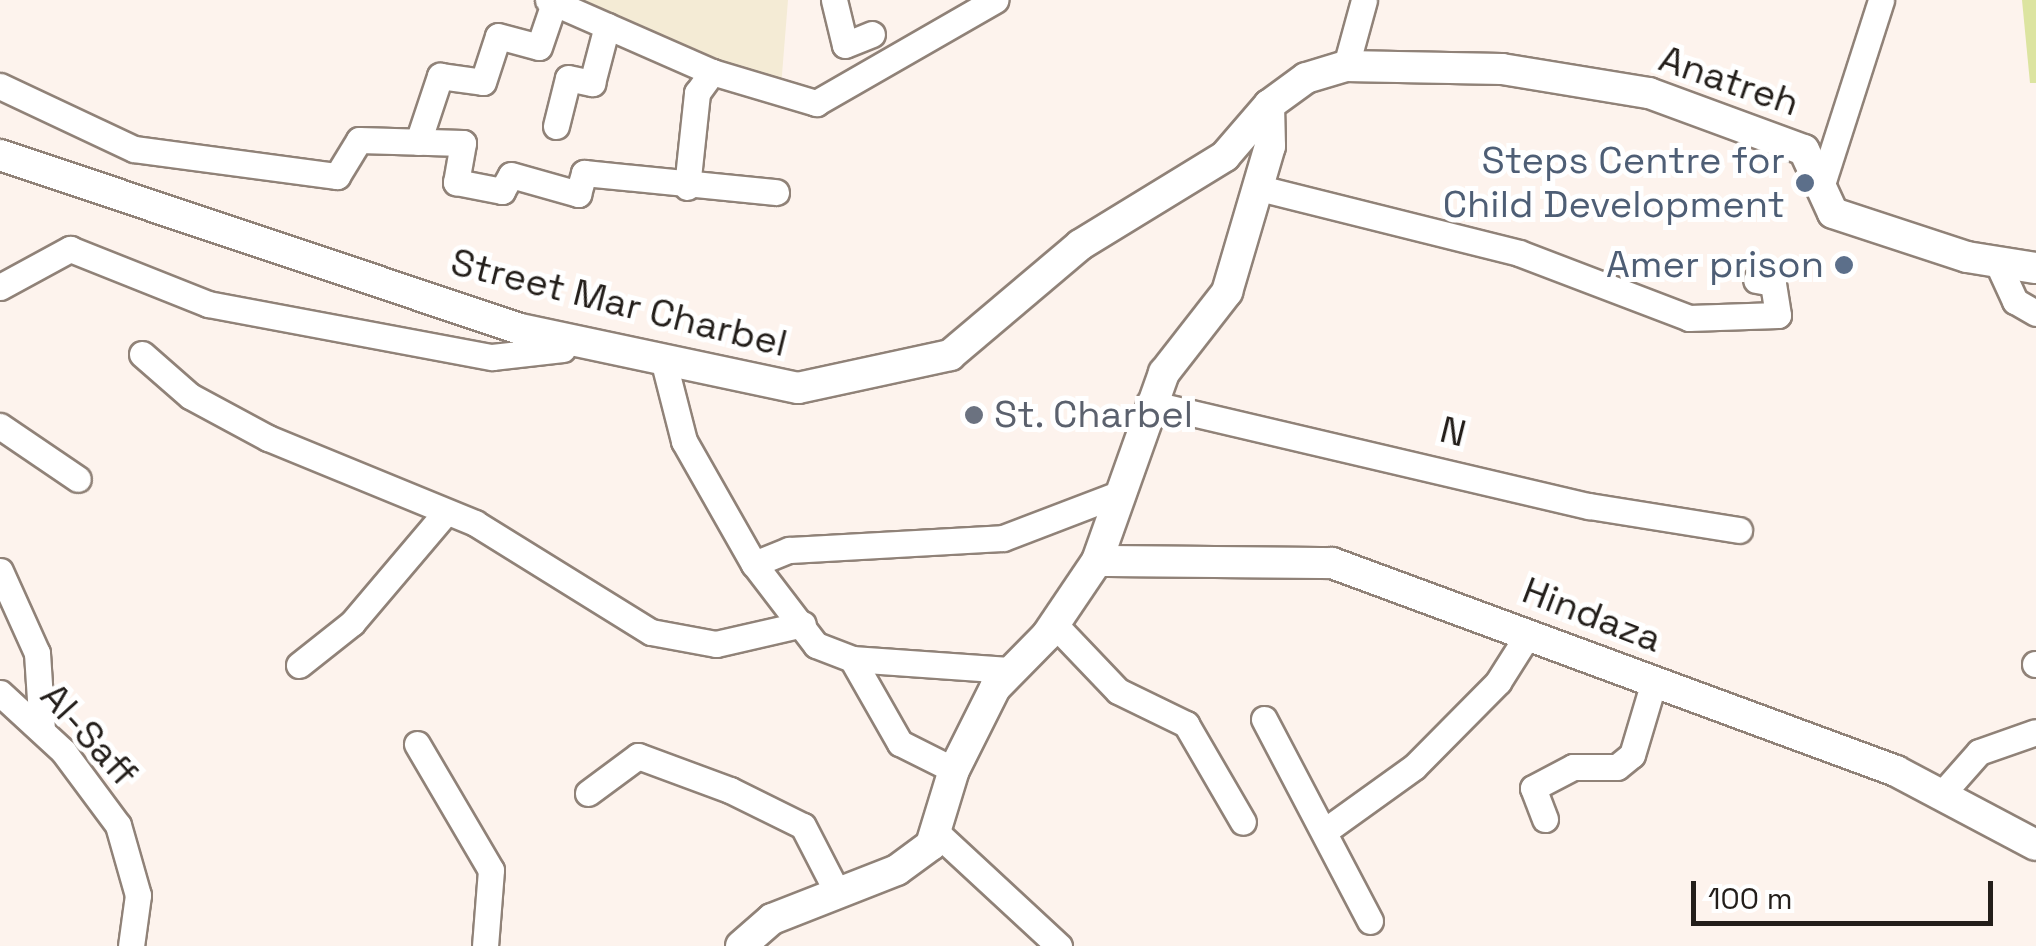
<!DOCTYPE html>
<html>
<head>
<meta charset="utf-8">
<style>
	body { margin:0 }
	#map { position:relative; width:2036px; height:946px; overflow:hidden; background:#fdf3ed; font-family:"Space Grotesk",sans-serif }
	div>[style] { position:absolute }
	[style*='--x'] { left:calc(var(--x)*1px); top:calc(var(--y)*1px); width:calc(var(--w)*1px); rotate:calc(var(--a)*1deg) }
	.commercial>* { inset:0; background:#f4ebd5 }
	.green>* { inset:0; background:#dce4a0 }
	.roads { filter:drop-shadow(2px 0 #908278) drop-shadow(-2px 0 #908278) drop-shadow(0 2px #908278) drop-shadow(0 -2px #908278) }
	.minor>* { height:25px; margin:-12.5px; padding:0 12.5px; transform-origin:12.5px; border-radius:12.5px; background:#fff }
	.tertiary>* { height:30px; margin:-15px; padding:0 15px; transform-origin:15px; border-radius:15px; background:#fff }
	.dots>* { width:28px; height:28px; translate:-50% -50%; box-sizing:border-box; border:5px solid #fff; border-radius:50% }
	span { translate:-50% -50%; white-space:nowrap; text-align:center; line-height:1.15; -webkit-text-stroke:10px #fff; paint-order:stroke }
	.street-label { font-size:38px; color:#231e1a }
	.service-label { font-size:38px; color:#4e5e75 }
	.right { translate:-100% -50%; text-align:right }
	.worship-label { font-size:38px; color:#5b616d }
	.left { translate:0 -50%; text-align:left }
	.scale { position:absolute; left:1691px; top:881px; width:302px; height:45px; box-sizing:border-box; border:5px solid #231e1a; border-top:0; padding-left:12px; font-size:30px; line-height:35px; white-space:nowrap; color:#231e1a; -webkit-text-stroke:8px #fff; paint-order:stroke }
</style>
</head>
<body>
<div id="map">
	<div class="commercial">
		<div style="clip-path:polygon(559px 0,788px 0,781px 87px)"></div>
	</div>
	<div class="green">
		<div style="clip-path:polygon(2022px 0,2036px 0,2036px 83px,2030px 83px)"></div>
	</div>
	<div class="roads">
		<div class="minor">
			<div style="--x:548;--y:0;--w:179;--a:23.7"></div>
			<div style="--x:712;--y:72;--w:109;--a:16.6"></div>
			<div style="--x:816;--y:103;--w:207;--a:-29.9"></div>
			<div style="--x:834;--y:0;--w:46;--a:76.3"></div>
			<div style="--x:845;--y:45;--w:29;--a:-22"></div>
			<div style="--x:1346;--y:66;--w:68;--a:-74.7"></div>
			<div style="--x:0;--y:86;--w:148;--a:25.2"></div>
			<div style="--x:134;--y:149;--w:205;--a:7.6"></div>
			<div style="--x:337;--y:176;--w:42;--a:-58.6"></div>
			<div style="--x:359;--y:140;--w:104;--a:1.7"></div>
			<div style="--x:463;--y:143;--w:40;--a:100"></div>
			<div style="--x:456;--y:182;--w:47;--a:11.1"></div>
			<div style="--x:502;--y:191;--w:18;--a:-61"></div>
			<div style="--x:511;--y:175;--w:70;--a:15.8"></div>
			<div style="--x:578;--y:194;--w:22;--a:-74"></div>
			<div style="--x:584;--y:173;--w:193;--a:5.7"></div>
			<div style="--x:556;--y:126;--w:49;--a:-76"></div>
			<div style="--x:568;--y:78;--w:25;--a:12"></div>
			<div style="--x:592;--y:83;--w:59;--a:-75.3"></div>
			<div style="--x:418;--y:142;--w:70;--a:-71.6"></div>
			<div style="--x:440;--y:76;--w:43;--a:7.9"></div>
			<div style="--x:483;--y:82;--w:48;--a:-71.9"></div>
			<div style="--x:498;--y:36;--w:42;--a:15"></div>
			<div style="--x:539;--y:47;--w:46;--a:-71.2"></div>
			<div style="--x:1823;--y:181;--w:190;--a:-72.2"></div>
			<div style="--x:687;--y:187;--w:95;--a:-83.9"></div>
			<div style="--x:697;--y:93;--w:26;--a:-54"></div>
			<div style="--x:1259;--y:188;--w:268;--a:14"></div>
			<div style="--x:1519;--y:253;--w:182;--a:20.9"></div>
			<div style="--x:1689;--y:318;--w:89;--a:-1.9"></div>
			<div style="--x:1778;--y:315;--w:32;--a:-99"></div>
			<div style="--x:1773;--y:283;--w:17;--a:-170"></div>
			<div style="--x:1998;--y:264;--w:41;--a:65.3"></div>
			<div style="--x:2015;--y:301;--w:24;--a:30"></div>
			<div style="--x:0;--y:287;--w:80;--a:-28.5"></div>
			<div style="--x:70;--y:249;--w:149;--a:21.7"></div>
			<div style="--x:208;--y:304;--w:289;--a:10.6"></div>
			<div style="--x:492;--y:357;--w:71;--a:-6.4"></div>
			<div style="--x:142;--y:354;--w:64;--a:41.2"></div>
			<div style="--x:190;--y:396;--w:89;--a:28.3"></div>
			<div style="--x:268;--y:438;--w:224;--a:22.3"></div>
			<div style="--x:475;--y:523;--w:207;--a:31.8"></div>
			<div style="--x:651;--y:632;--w:66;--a:10.5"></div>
			<div style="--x:716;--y:644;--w:89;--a:-12.9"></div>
			<div style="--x:663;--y:359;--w:85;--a:75.6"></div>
			<div style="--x:684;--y:441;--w:142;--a:60.4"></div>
			<div style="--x:754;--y:564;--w:102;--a:52.6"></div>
			<div style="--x:816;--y:645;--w:39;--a:21"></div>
			<div style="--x:852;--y:659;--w:97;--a:60.3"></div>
			<div style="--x:900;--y:743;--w:60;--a:26.6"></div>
			<div style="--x:1149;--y:403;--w:452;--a:13.2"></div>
			<div style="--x:1589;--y:506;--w:152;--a:9.1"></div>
			<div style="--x:0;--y:426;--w:94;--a:34.2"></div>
			<div style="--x:754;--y:564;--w:38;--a:-22"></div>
			<div style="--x:789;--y:550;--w:214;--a:-3.2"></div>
			<div style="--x:1003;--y:538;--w:123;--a:-20.9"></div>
			<div style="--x:0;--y:571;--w:90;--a:65.7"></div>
			<div style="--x:37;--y:653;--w:78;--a:86.3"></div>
			<div style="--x:1055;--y:625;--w:91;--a:46.3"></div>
			<div style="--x:1118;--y:691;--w:76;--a:25.9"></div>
			<div style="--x:1186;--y:724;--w:113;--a:59.8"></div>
			<div style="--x:852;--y:659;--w:157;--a:4"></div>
			<div style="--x:2035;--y:664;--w:1;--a:0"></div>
			<div style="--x:299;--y:665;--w:68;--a:-38.4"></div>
			<div style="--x:352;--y:623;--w:145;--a:-49.7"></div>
			<div style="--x:0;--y:693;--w:86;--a:42.6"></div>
			<div style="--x:63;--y:751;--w:92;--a:53.4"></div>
			<div style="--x:118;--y:825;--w:73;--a:74.1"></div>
			<div style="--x:138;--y:895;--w:51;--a:97.8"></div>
			<div style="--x:1264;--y:719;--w:228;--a:62.3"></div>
			<div style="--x:417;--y:744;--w:146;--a:59.6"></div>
			<div style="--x:491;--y:870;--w:76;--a:94.5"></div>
			<div style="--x:588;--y:793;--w:62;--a:-36.5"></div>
			<div style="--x:638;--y:756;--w:98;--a:20.3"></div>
			<div style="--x:730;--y:790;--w:81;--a:26.3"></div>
			<div style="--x:803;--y:826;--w:72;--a:62.7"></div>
			<div style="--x:1941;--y:795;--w:57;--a:-48.5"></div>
			<div style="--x:1979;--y:752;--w:60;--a:-19.3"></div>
			<div style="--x:1545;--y:819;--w:33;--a:-111"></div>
			<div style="--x:1533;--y:788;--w:45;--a:-27.7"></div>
			<div style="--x:1573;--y:767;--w:44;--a:0"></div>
			<div style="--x:1617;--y:767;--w:19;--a:-39"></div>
			<div style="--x:1632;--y:755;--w:77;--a:-73.4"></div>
			<div style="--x:1329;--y:828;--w:105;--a:-35.7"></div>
			<div style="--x:1414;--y:767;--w:120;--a:-45.3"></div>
			<div style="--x:1498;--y:682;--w:58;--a:-57.7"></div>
			<div style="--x:938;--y:834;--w:165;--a:42.8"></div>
		</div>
		<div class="tertiary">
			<div style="--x:0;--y:155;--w:548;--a:18.5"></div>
			<div style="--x:520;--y:329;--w:284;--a:12"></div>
			<div style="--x:798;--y:388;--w:156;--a:-12.2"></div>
			<div style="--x:950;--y:355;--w:170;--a:-40.2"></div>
			<div style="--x:1080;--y:245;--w:170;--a:-31.5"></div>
			<div style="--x:1225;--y:156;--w:67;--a:-49.2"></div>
			<div style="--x:1269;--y:105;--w:46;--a:-36.1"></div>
			<div style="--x:1306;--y:78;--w:42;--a:-16.7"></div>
			<div style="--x:1346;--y:66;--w:156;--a:1.1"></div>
			<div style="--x:1502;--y:69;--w:149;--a:9.3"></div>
			<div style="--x:1649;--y:93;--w:165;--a:20.2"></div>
			<div style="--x:1804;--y:150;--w:69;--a:65.3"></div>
			<div style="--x:1833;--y:213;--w:141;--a:18.2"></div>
			<div style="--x:1967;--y:257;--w:70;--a:9.1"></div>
			<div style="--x:1097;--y:561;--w:235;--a:0.5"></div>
			<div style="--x:1332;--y:563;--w:601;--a:20.24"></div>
			<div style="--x:1896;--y:771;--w:158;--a:27.9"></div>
			<div style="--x:741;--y:946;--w:41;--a:-41.1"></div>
			<div style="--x:772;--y:919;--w:134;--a:-21.4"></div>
			<div style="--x:897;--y:870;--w:42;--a:-36.3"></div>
			<div style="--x:931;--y:845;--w:78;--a:-73"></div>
			<div style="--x:954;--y:770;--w:92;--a:-63.4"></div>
			<div style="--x:995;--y:688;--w:74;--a:-45.5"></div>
			<div style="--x:1047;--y:635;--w:89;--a:-56"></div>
			<div style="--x:1097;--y:561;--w:200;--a:-70.4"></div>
			<div style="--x:1164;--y:373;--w:103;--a:-52.1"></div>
			<div style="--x:1227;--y:292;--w:152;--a:-73.6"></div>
			<div style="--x:1270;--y:146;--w:41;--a:-91.4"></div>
		</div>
	</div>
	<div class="dots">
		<div style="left:1805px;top:183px;background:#5c6f8a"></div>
		<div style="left:1844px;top:265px;background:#5c6f8a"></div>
		<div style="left:974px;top:415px;background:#6b7280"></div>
	</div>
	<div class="street-label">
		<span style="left:1729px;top:81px;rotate:19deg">Anatreh</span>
		<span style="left:619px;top:303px;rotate:14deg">Street Mar Charbel</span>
		<span style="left:1453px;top:432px;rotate:14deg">N</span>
		<span style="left:1592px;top:615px;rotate:21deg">Hindaza</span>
		<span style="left:89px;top:735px;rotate:48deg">Al-Saff</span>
	</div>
	<div class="service-label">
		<span class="right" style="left:1785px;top:183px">Steps Centre for<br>Child Development</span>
		<span class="right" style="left:1824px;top:265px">Amer prison</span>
	</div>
	<div class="worship-label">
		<span class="left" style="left:994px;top:415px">St. Charbel</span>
	</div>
	<div class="scale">100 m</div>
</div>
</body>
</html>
